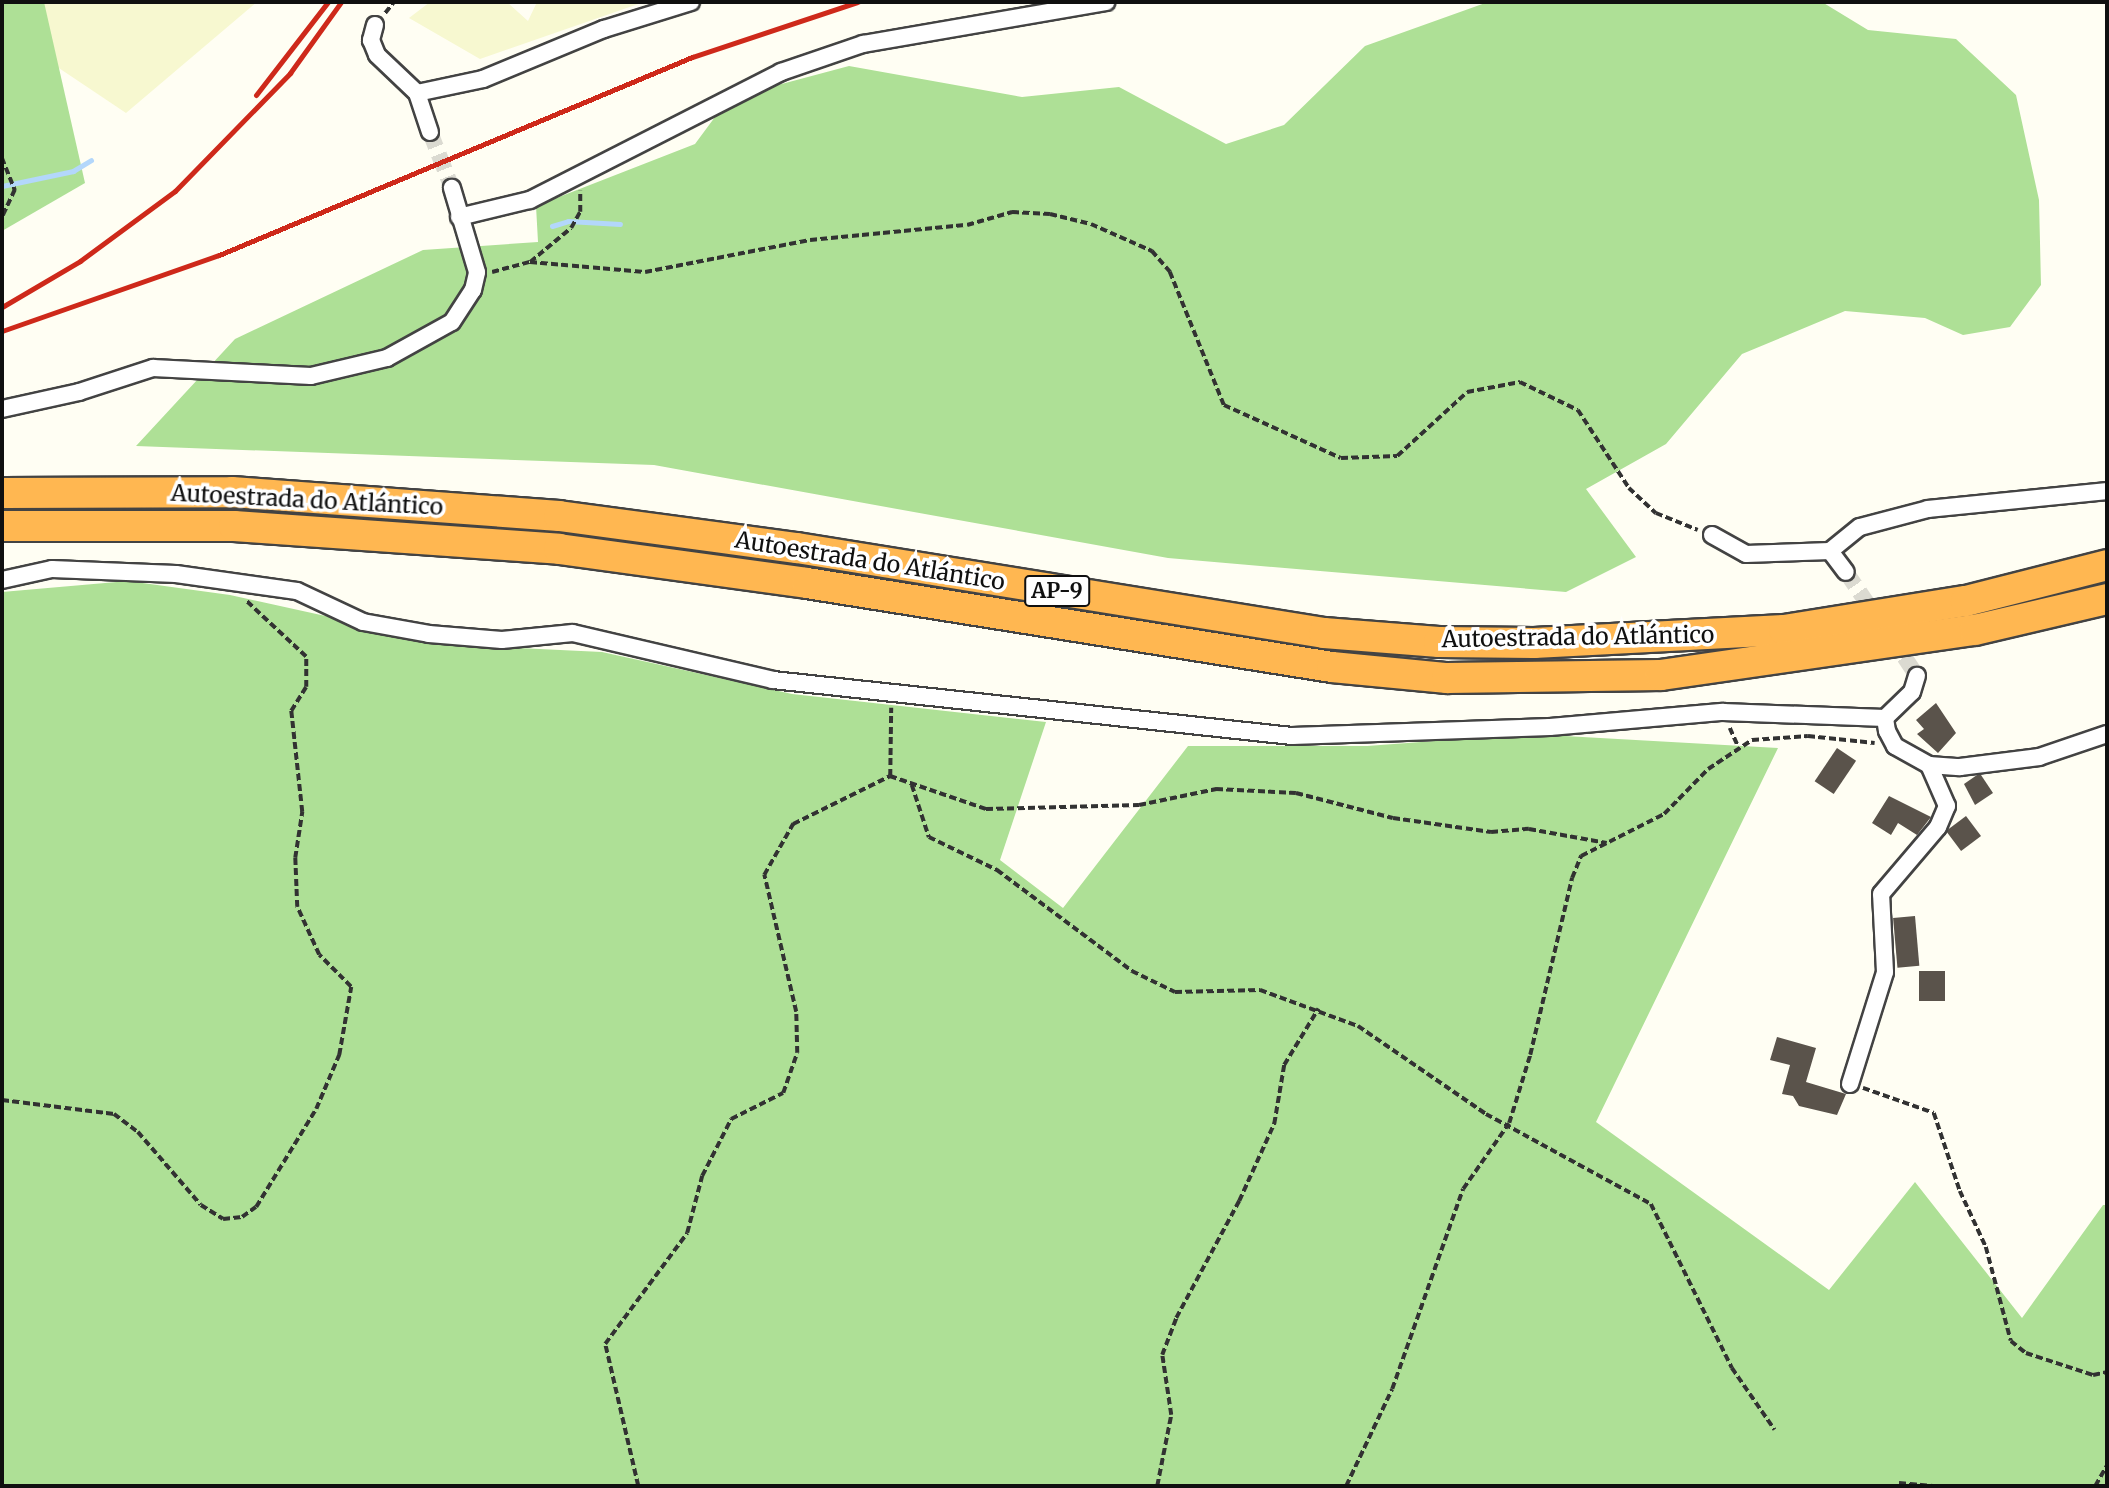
<!DOCTYPE html>
<html>
<head>
<meta charset="utf-8">
<style>
	body { margin:0 }
	#map { position:relative; width:2109px; height:1488px; overflow:hidden; background:#fffef3; font-family:Merriweather,serif }
	div>[style] { position:absolute }
	[style*='--x'] { left:calc(var(--x)*1px); top:calc(var(--y)*1px); width:calc(var(--w)*1px); rotate:calc(var(--a)*1deg) }
	.farmland>* { inset:0; background:#f7f8d0 }
	.forest>* { inset:0; background:#aee096 }
	.stream>* { height:5px; margin:-2.5px; padding:0 2.5px; transform-origin:2.5px; border-radius:2.5px; background:#b3d7fb }
	.building>* { inset:0; background:#5a534b; transform-origin:0 0 }
	.minor-tunnel>* { height:16px; margin-top:-8px; transform-origin:0; background:repeating-linear-gradient(90deg,#dbdad1 0 16px,transparent 0 24px) }
	.path>* { height:3.5px; margin-top:-1.75px; transform-origin:0; background:repeating-linear-gradient(90deg,#323232 0 7px,transparent 0 10.5px) }
	.roads { filter:drop-shadow(2px 0 #434343) drop-shadow(-2px 0 #434343) drop-shadow(0 2px #434343) drop-shadow(0 -2px #434343) }
	.minor>* { height:16px; margin:-8px; padding:0 8px; transform-origin:8px; border-radius:8px; background:#fff }
	.motorway>* { height:30px; margin:-15px; padding:0 15px; transform-origin:15px; border-radius:15px; background:#ffb751 }
	.rail>* { height:5px; margin:-2.5px; padding:0 2.5px; transform-origin:2.5px; border-radius:2.5px; background:#ce291a }
	span { translate:-50% -50%; white-space:nowrap; text-align:center; line-height:1.15; -webkit-text-stroke:7px #fff; paint-order:stroke }
	.shield-label span { padding:2px 5px; background:#fff; border:2px solid; border-radius:5px; -webkit-text-stroke-width:0 }
	.shield-label { font-size:21px; color:#101010; font-weight:700 }
	.street-label { font-size:23px; color:#101010 }
	.frame { position:absolute; inset:0; border:4px solid #101010; pointer-events:none }
</style>
</head>
<body>
<div id="map">
	<div class="farmland">
		<div style="clip-path:polygon(18px 2px,257px 2px,126px 113px,14px 38px)"></div>
		<div style="clip-path:polygon(430px 2px,507px 2px,528px 21px,537px 2px,644px 2px,480px 59px,409px 18px)"></div>
	</div>
	<div class="forest">
		<div style="clip-path:polygon(2px 2px,44px 2px,85px 183px,2px 231px)"></div>
		<div style="clip-path:polygon(1488px 2px,1822px 2px,1868px 30px,1956px 39px,2016px 95px,2039px 200px,2041px 285px,2010px 327px,1963px 335px,1925px 318px,1845px 311px,1742px 354px,1666px 444px,1586px 489px,1636px 557px,1566px 592px,1168px 558px,654px 465px,136px 446px,235px 339px,423px 250px,538px 242px,536px 206px,695px 144px,729px 98px,849px 66px,1022px 97px,1119px 87px,1226px 144px,1284px 125px,1365px 46px)"></div>
		<div style="clip-path:polygon(128px 581px,230px 595px,457px 645px,602px 652px,792px 694px,1046px 722px,1000px 860px,1063px 908px,1188px 746px,1367px 746px,1529px 734px,1778px 748px,1596px 1122px,1829px 1290px,1915px 1182px,2022px 1318px,2103px 1205px,2107px 1205px,2107px 1486px,2px 1486px,2px 592px)"></div>
	</div>
	<div class="stream">
		<div style="--x:2;--y:186;--w:73;--a:-11.9"></div>
		<div style="--x:73;--y:171;--w:21;--a:-31"></div>
		<div style="--x:552;--y:226;--w:17;--a:-17"></div>
		<div style="--x:568;--y:221;--w:52;--a:3.3"></div>
	</div>
	<div class="building">
		<div style="clip-path:polygon(1936px 703px,1956px 733px,1938px 753px,1917px 734px,1924px 729px,1916px 720px)"></div>
		<div style="left:1837px;top:748px;width:23px;height:40px;rotate:34deg"></div>
		<div style="clip-path:polygon(1977px 775px,1981px 775px,1993px 793px,1975px 805px,1964px 784px)"></div>
		<div style="clip-path:polygon(1889px 796px,1931px 817px,1917px 835px,1898px 823px,1891px 835px,1872px 823px)"></div>
		<div style="left:1966px;top:816px;width:25px;height:25px;rotate:53deg"></div>
		<div style="left:1915px;top:916px;width:50px;height:22px;rotate:85deg"></div>
		<div style="left:1919px;top:971px;width:26px;height:30px"></div>
		<div style="clip-path:polygon(1777px 1037px,1816px 1048px,1806px 1082px,1846px 1094px,1837px 1115px,1799px 1106px,1793px 1096px,1782px 1094px,1790px 1065px,1770px 1060px)"></div>
	</div>
	<div class="minor-tunnel">
		<div style="--x:430;--y:132;--w:60;--a:68.6"></div>
		<div style="--x:1846;--y:572;--w:57;--a:55.8"></div>
		<div style="--x:1891;--y:637;--w:47;--a:56.3"></div>
	</div>
	<div class="path">
		<div style="--x:385;--y:13;--w:14;--a:-51"></div>
		<div style="--x:2;--y:158;--w:35;--a:68"></div>
		<div style="--x:15;--y:190;--w:31;--a:115"></div>
		<div style="--x:530;--y:262;--w:115;--a:5"></div>
		<div style="--x:645;--y:272;--w:168;--a:-11"></div>
		<div style="--x:810;--y:240;--w:158;--a:-5.5"></div>
		<div style="--x:967;--y:225;--w:47;--a:-16.1"></div>
		<div style="--x:1012;--y:212;--w:38;--a:3"></div>
		<div style="--x:1050;--y:214;--w:42;--a:13.7"></div>
		<div style="--x:1091;--y:224;--w:67;--a:23.9"></div>
		<div style="--x:1152;--y:251;--w:28;--a:49"></div>
		<div style="--x:1170;--y:272;--w:144;--a:67.9"></div>
		<div style="--x:1224;--y:405;--w:128;--a:24.4"></div>
		<div style="--x:1341;--y:458;--w:56;--a:-2"></div>
		<div style="--x:1397;--y:456;--w:95;--a:-42.4"></div>
		<div style="--x:1467;--y:392;--w:54;--a:-10.7"></div>
		<div style="--x:1520;--y:382;--w:64;--a:25.8"></div>
		<div style="--x:1578;--y:410;--w:93;--a:56.8"></div>
		<div style="--x:1629;--y:488;--w:37;--a:43"></div>
		<div style="--x:1656;--y:513;--w:45;--a:22"></div>
		<div style="--x:492;--y:272;--w:39;--a:-15"></div>
		<div style="--x:530;--y:262;--w:53;--a:-39.7"></div>
		<div style="--x:571;--y:228;--w:18;--a:-61"></div>
		<div style="--x:580;--y:212;--w:21;--a:-90"></div>
		<div style="--x:1730;--y:728;--w:20;--a:66"></div>
		<div style="--x:890;--y:776;--w:68;--a:-89.2"></div>
		<div style="--x:912;--y:785;--w:55;--a:71.9"></div>
		<div style="--x:929;--y:837;--w:76;--a:25.9"></div>
		<div style="--x:997;--y:870;--w:169;--a:36.8"></div>
		<div style="--x:1132;--y:971;--w:48;--a:26"></div>
		<div style="--x:1175;--y:992;--w:85;--a:-1.3"></div>
		<div style="--x:1260;--y:990;--w:104;--a:20.2"></div>
		<div style="--x:1358;--y:1026;--w:155;--a:34.5"></div>
		<div style="--x:1486;--y:1114;--w:188;--a:28.6"></div>
		<div style="--x:1651;--y:1204;--w:183;--a:63.7"></div>
		<div style="--x:1732;--y:1368;--w:75;--a:55.3"></div>
		<div style="--x:1863;--y:1088;--w:75;--a:19.4"></div>
		<div style="--x:1934;--y:1113;--w:82;--a:71.6"></div>
		<div style="--x:1960;--y:1191;--w:62;--a:65.1"></div>
		<div style="--x:1986;--y:1247;--w:97;--a:75.1"></div>
		<div style="--x:2011;--y:1341;--w:19;--a:39"></div>
		<div style="--x:2026;--y:1353;--w:71;--a:18.2"></div>
		<div style="--x:2093;--y:1375;--w:14;--a:-12"></div>
		<div style="--x:2;--y:1100;--w:113;--a:7.1"></div>
		<div style="--x:114;--y:1114;--w:30;--a:37"></div>
		<div style="--x:138;--y:1132;--w:96;--a:49.2"></div>
		<div style="--x:201;--y:1205;--w:26;--a:32"></div>
		<div style="--x:223;--y:1219;--w:19;--a:-6"></div>
		<div style="--x:242;--y:1217;--w:17;--a:-36"></div>
		<div style="--x:256;--y:1207;--w:115;--a:-58.5"></div>
		<div style="--x:316;--y:1109;--w:59;--a:-66.9"></div>
		<div style="--x:339;--y:1055;--w:69;--a:-80"></div>
		<div style="--x:351;--y:987;--w:45;--a:-135"></div>
		<div style="--x:319;--y:955;--w:53;--a:-114.6"></div>
		<div style="--x:297;--y:907;--w:49;--a:-92.3"></div>
		<div style="--x:295;--y:858;--w:47;--a:-81.3"></div>
		<div style="--x:302;--y:812;--w:102;--a:-96.2"></div>
		<div style="--x:291;--y:711;--w:28;--a:-58"></div>
		<div style="--x:306;--y:687;--w:30;--a:-90"></div>
		<div style="--x:306;--y:657;--w:81;--a:-137"></div>
		<div style="--x:1899;--y:1483;--w:34;--a:5"></div>
		<div style="--x:638;--y:1486;--w:146;--a:-103.1"></div>
		<div style="--x:605;--y:1344;--w:138;--a:-53.5"></div>
		<div style="--x:687;--y:1233;--w:59;--a:-75.3"></div>
		<div style="--x:702;--y:1176;--w:64;--a:-63"></div>
		<div style="--x:731;--y:1119;--w:58;--a:-26.6"></div>
		<div style="--x:783;--y:1093;--w:42;--a:-70.7"></div>
		<div style="--x:797;--y:1053;--w:41;--a:-91.4"></div>
		<div style="--x:796;--y:1012;--w:141;--a:-103.1"></div>
		<div style="--x:764;--y:875;--w:59;--a:-60.4"></div>
		<div style="--x:793;--y:824;--w:108;--a:-26.3"></div>
		<div style="--x:890;--y:776;--w:102;--a:19"></div>
		<div style="--x:986;--y:809;--w:153;--a:-1.5"></div>
		<div style="--x:1139;--y:805;--w:79;--a:-11.7"></div>
		<div style="--x:1216;--y:789;--w:80;--a:2.9"></div>
		<div style="--x:1296;--y:793;--w:100;--a:14.5"></div>
		<div style="--x:1393;--y:818;--w:99;--a:8.1"></div>
		<div style="--x:1491;--y:832;--w:38;--a:-5"></div>
		<div style="--x:1529;--y:829;--w:79;--a:10.2"></div>
		<div style="--x:1157;--y:1486;--w:72;--a:-78.8"></div>
		<div style="--x:1171;--y:1415;--w:61;--a:-98.5"></div>
		<div style="--x:1162;--y:1355;--w:40;--a:-69"></div>
		<div style="--x:1176;--y:1318;--w:133;--a:-61.7"></div>
		<div style="--x:1239;--y:1201;--w:85;--a:-65.6"></div>
		<div style="--x:1274;--y:1124;--w:60;--a:-80.4"></div>
		<div style="--x:1284;--y:1065;--w:66;--a:-58.7"></div>
		<div style="--x:1346;--y:1486;--w:107;--a:-64.6"></div>
		<div style="--x:1392;--y:1389;--w:212;--a:-70.5"></div>
		<div style="--x:1463;--y:1189;--w:80;--a:-55.1"></div>
		<div style="--x:1509;--y:1123;--w:71;--a:-72.8"></div>
		<div style="--x:1530;--y:1055;--w:182;--a:-76.7"></div>
		<div style="--x:1572;--y:878;--w:24;--a:-68"></div>
		<div style="--x:1581;--y:856;--w:93;--a:-26.8"></div>
		<div style="--x:1664;--y:814;--w:63;--a:-45.6"></div>
		<div style="--x:1708;--y:769;--w:53;--a:-33.4"></div>
		<div style="--x:1752;--y:740;--w:56;--a:-4.1"></div>
		<div style="--x:1808;--y:736;--w:67;--a:6"></div>
		<div style="--x:2095;--y:1486;--w:24;--a:-60"></div>
	</div>
	<div class="roads">
		<div class="minor">
			<div style="--x:375;--y:25;--w:16;--a:105"></div>
			<div style="--x:371;--y:40;--w:16;--a:68"></div>
			<div style="--x:377;--y:55;--w:55;--a:43.5"></div>
			<div style="--x:417;--y:93;--w:41;--a:71.6"></div>
			<div style="--x:417;--y:93;--w:67;--a:-12"></div>
			<div style="--x:483;--y:79;--w:131;--a:-22.5"></div>
			<div style="--x:604;--y:29;--w:91;--a:-17.2"></div>
			<div style="--x:459;--y:217;--w:73;--a:-13.5"></div>
			<div style="--x:530;--y:200;--w:282;--a:-27"></div>
			<div style="--x:781;--y:72;--w:87;--a:-18.9"></div>
			<div style="--x:863;--y:44;--w:247;--a:-9.8"></div>
			<div style="--x:2;--y:409;--w:79;--a:-12.4"></div>
			<div style="--x:79;--y:392;--w:78;--a:-18"></div>
			<div style="--x:153;--y:368;--w:158;--a:2.9"></div>
			<div style="--x:311;--y:376;--w:78;--a:-13.3"></div>
			<div style="--x:387;--y:358;--w:74;--a:-29"></div>
			<div style="--x:452;--y:322;--w:38;--a:-57"></div>
			<div style="--x:473;--y:290;--w:18;--a:-77"></div>
			<div style="--x:477;--y:272;--w:88;--a:-106.6"></div>
			<div style="--x:1712;--y:535;--w:39;--a:29"></div>
			<div style="--x:1746;--y:554;--w:84;--a:-2"></div>
			<div style="--x:1830;--y:551;--w:38;--a:-39"></div>
			<div style="--x:1860;--y:527;--w:70;--a:-14.8"></div>
			<div style="--x:1928;--y:509;--w:180;--a:-5.7"></div>
			<div style="--x:1830;--y:551;--w:26;--a:53"></div>
			<div style="--x:2;--y:580;--w:51;--a:-12.4"></div>
			<div style="--x:52;--y:569;--w:124;--a:2.3"></div>
			<div style="--x:176;--y:574;--w:122;--a:8"></div>
			<div style="--x:297;--y:591;--w:73;--a:25.2"></div>
			<div style="--x:363;--y:622;--w:67;--a:10.3"></div>
			<div style="--x:429;--y:634;--w:73;--a:4.7"></div>
			<div style="--x:502;--y:640;--w:71;--a:-5.6"></div>
			<div style="--x:573;--y:633;--w:205;--a:13.2"></div>
			<div style="--x:773;--y:680;--w:522;--a:6.16"></div>
			<div style="--x:1292;--y:736;--w:258;--a:-2"></div>
			<div style="--x:1550;--y:727;--w:174;--a:-5"></div>
			<div style="--x:1723;--y:712;--w:162;--a:2.1"></div>
			<div style="--x:1929;--y:765;--w:31;--a:4"></div>
			<div style="--x:1960;--y:767;--w:80;--a:-7.2"></div>
			<div style="--x:2039;--y:757;--w:72;--a:-18.7"></div>
			<div style="--x:1850;--y:1084;--w:117;--a:-72.6"></div>
			<div style="--x:1885;--y:972;--w:78;--a:-92.9"></div>
			<div style="--x:1881;--y:894;--w:88;--a:-49.6"></div>
			<div style="--x:1938;--y:827;--w:23;--a:-67"></div>
			<div style="--x:1947;--y:806;--w:45;--a:-113.7"></div>
			<div style="--x:1929;--y:765;--w:39;--a:-151"></div>
			<div style="--x:1895;--y:746;--w:17;--a:-118"></div>
			<div style="--x:1887;--y:731;--w:13;--a:-99"></div>
			<div style="--x:1885;--y:718;--w:37;--a:-44"></div>
			<div style="--x:1912;--y:692;--w:17;--a:-73"></div>
		</div>
		<div class="motorway">
			<div style="--x:2;--y:493;--w:230;--a:-0.2"></div>
			<div style="--x:232;--y:492;--w:328;--a:4.2"></div>
			<div style="--x:559;--y:516;--w:240;--a:7.7"></div>
			<div style="--x:797;--y:548;--w:534;--a:9.16"></div>
			<div style="--x:1324;--y:633;--w:115;--a:4.5"></div>
			<div style="--x:1439;--y:642;--w:95;--a:0.6"></div>
			<div style="--x:1534;--y:643;--w:250;--a:-3"></div>
			<div style="--x:1784;--y:630;--w:184;--a:-9.1"></div>
			<div style="--x:1966;--y:601;--w:146;--a:-14.3"></div>
			<div style="--x:2;--y:526;--w:232;--a:0"></div>
			<div style="--x:234;--y:526;--w:326;--a:4"></div>
			<div style="--x:559;--y:549;--w:250;--a:7.8"></div>
			<div style="--x:807;--y:583;--w:532;--a:9.09"></div>
			<div style="--x:1332;--y:667;--w:116;--a:5.5"></div>
			<div style="--x:1447;--y:678;--w:214;--a:-0.8"></div>
			<div style="--x:1661;--y:675;--w:317;--a:-8.2"></div>
			<div style="--x:1975;--y:630;--w:136;--a:-13.2"></div>
		</div>
	</div>
	<div class="rail">
		<div style="--x:256;--y:95;--w:118;--a:-52.3"></div>
		<div style="--x:2;--y:307;--w:91;--a:-30.5"></div>
		<div style="--x:80;--y:261;--w:118;--a:-36.4"></div>
		<div style="--x:175;--y:191;--w:165;--a:-45.7"></div>
		<div style="--x:290;--y:73;--w:87;--a:-54.3"></div>
		<div style="--x:2;--y:331;--w:230;--a:-19.3"></div>
		<div style="--x:219;--y:255;--w:513;--a:-22.71"></div>
		<div style="--x:692;--y:57;--w:174;--a:-18.4"></div>
	</div>
	<div class="shield-label">
		<span style="left:1057px;top:591px">AP-9</span>
	</div>
	<div class="street-label">
		<span style="left:307px;top:500px;rotate:3deg">Autoestrada do Atlántico</span>
		<span style="left:870px;top:561px;rotate:9deg">Autoestrada do Atlántico</span>
		<span style="left:1578px;top:637px;rotate:-1deg">Autoestrada do Atlántico</span>
	</div>
	<div class="frame"></div>
</div>
</body>
</html>
